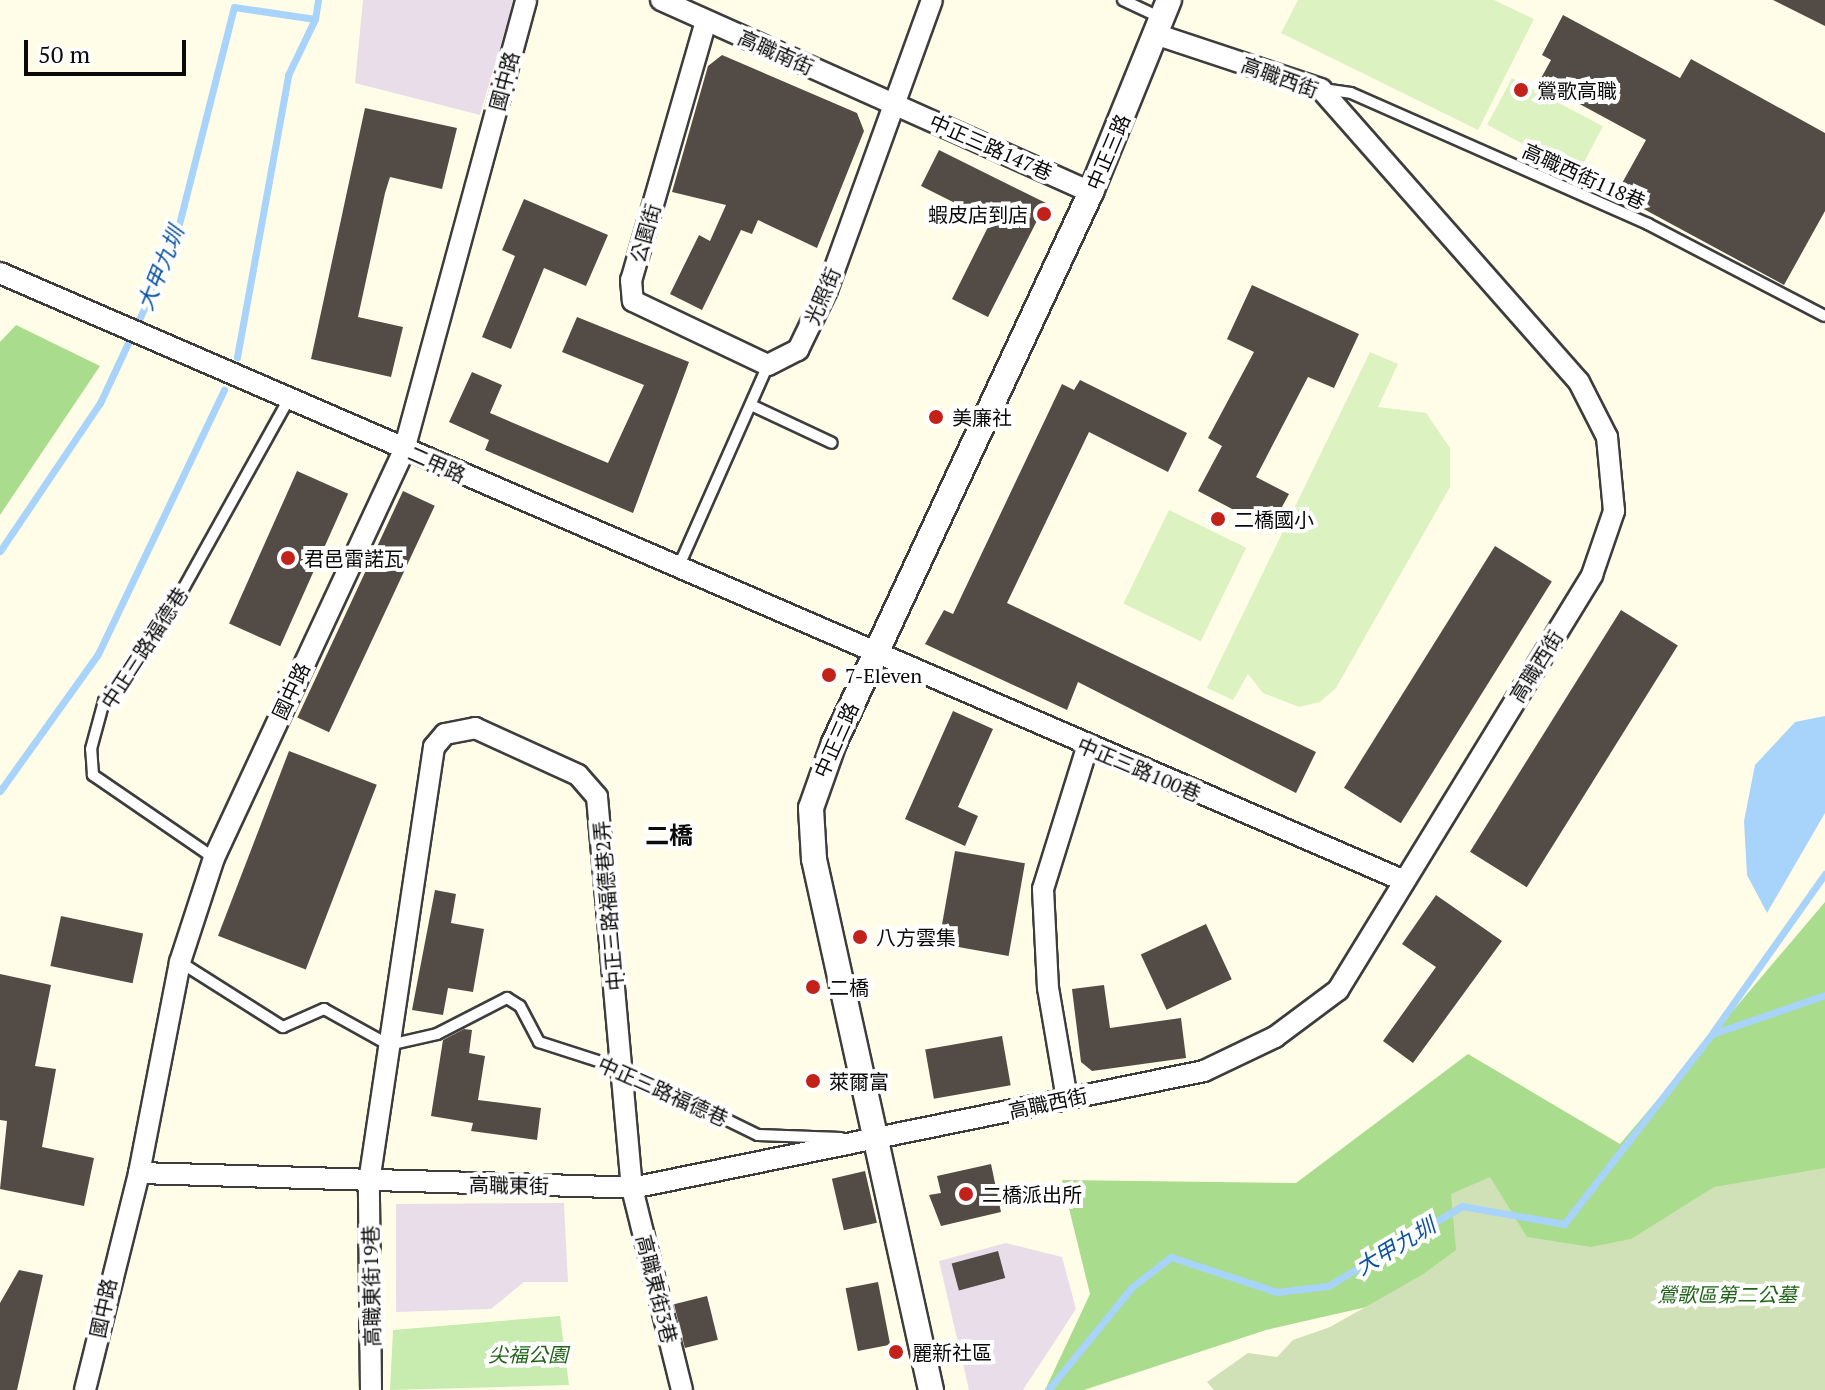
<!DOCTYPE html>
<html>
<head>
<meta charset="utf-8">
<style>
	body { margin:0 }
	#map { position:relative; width:1825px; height:1390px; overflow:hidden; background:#fffde7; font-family:"PT Serif","Noto Sans TC",serif }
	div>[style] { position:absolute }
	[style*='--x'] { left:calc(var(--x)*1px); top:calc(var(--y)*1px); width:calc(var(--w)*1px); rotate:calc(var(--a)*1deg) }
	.industrial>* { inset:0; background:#eaddea }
	.green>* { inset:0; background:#c8ebaf }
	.forest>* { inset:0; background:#a9dd8d }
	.cemetery>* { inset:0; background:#d0e1b8 }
	.pitch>* { inset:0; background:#dcf2c1; transform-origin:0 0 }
	.water>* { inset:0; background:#a8d3fb }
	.stream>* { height:7px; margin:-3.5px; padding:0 3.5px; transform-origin:3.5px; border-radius:3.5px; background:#a8d3fb }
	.building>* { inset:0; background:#534c46; transform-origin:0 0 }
	.roads { filter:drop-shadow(2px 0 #3d3d3d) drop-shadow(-2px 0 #3d3d3d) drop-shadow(0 2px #3d3d3d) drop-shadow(0 -2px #3d3d3d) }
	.service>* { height:10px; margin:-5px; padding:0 5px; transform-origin:5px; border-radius:5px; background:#fff }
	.minor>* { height:20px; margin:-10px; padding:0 10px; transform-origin:10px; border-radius:10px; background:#fff }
	.tertiary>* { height:24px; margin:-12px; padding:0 12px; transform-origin:12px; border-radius:12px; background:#fff }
	.dots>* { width:22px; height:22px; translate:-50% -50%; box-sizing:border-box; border:4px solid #fff; border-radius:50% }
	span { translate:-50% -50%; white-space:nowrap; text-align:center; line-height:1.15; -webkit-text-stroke:8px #fff; paint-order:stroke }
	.street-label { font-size:20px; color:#0a0a0a }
	.poi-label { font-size:20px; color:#0a0a0a }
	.left { translate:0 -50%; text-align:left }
	.right { translate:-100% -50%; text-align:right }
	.park-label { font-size:20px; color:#206517; font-style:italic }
	.water-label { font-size:22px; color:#0c53a3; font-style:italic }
	.quarter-label { font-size:24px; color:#0a0a0a; font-weight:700 }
	.scale { position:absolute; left:24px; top:40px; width:162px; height:36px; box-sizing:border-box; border:4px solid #0a0a0a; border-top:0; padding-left:10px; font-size:24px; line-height:28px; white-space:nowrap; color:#0a0a0a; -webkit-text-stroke:6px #fff; paint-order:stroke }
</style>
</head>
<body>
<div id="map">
	<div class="industrial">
		<div style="clip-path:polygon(363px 0,514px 0,480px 115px,355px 83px)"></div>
		<div style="clip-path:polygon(564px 1203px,568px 1282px,524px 1282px,491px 1309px,396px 1312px,396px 1204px)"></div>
		<div style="clip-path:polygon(1006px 1243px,1062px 1257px,1076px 1309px,1023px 1390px,969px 1390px,939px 1261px)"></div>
	</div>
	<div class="green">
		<div style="clip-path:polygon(560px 1316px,569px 1385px,390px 1390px,393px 1330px)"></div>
	</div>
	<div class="forest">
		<div style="clip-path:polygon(16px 325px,100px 366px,0 515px,0 342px)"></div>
		<div style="clip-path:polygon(1825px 902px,1825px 1229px,1542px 1267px,1266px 1330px,1084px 1390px,1045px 1390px,1090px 1294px,1062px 1180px,1296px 1183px,1468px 1054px,1620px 1144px)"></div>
	</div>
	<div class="cemetery">
		<div style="clip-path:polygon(1825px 1168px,1825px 1390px,1214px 1390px,1207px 1382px,1248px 1353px,1277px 1357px,1293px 1340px,1330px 1327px,1422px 1275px,1456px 1250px,1451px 1194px,1490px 1177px,1527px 1237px,1591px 1247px,1631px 1239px,1714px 1187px)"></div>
	</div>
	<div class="pitch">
		<div style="clip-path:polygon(1298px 0,1494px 0,1534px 19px,1478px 130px,1281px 33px)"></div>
		<div style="left:1512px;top:78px;width:103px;height:53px;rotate:28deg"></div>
		<div style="clip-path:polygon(1370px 352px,1398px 364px,1378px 407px,1426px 413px,1450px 448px,1450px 487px,1336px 688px,1320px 702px,1299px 707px,1263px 693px,1248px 674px,1233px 700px,1207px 688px)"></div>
		<div style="left:1169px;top:510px;width:86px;height:104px;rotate:26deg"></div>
	</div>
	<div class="water">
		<div style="clip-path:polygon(1825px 716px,1825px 813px,1767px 913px,1747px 875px,1744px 821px,1755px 765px,1795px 722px)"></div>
	</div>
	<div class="stream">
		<div style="--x:237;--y:357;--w:287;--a:-79.7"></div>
		<div style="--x:288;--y:75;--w:62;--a:-64.3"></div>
		<div style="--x:0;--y:551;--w:179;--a:-56"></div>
		<div style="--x:100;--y:403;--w:175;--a:-65"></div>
		<div style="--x:174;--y:244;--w:244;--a:-75.8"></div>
		<div style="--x:234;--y:7;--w:82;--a:8.4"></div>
		<div style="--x:315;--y:19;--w:19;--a:-81"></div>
		<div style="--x:0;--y:791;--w:168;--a:-54.4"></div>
		<div style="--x:98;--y:654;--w:293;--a:-64.5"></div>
		<div style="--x:1713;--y:1032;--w:194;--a:-54.7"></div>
		<div style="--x:1048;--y:1390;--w:133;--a:-50.8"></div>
		<div style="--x:1132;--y:1287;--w:49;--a:-37.6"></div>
		<div style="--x:1171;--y:1257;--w:112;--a:18.3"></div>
		<div style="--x:1277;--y:1292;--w:51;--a:-6.7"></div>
		<div style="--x:1328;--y:1286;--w:156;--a:-30.8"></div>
		<div style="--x:1462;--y:1206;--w:104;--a:10"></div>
		<div style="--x:1564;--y:1224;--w:241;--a:-52.1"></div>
		<div style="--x:1712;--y:1034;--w:120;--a:-19"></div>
	</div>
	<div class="building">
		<div style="clip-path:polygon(1773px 0,1825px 0,1825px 26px)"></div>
		<div style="clip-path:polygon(1563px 15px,1680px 78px,1691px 59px,1825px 133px,1825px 211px,1784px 285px,1616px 194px,1646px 140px,1539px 82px,1551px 60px,1542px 55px)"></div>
		<div style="clip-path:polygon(722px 55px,857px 113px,864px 131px,817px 248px,758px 220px,752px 234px,741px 230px,702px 310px,670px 294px,699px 235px,710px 241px,726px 205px,672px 192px,708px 66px)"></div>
		<div style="clip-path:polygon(365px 108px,457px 128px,442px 189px,390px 177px,385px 193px,358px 317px,403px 327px,391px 377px,311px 359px)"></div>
		<div style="clip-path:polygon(939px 150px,1046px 203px,988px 317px,952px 299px,991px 221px,921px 186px)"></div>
		<div style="clip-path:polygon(524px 199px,608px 235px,586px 286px,544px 268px,511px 349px,482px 337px,515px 256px,502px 250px)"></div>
		<div style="clip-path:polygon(1252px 285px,1359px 334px,1334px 388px,1308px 377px,1256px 477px,1289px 494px,1270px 529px,1198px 491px,1222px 446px,1208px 438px,1254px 352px,1227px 339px)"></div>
		<div style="clip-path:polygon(577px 317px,689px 362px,633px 513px,485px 450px,489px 440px,449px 422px,472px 372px,502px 385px,490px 413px,608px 463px,644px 385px,562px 352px)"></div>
		<div style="clip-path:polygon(1080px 380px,1187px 433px,1168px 472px,1089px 432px,1007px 603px,1316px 752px,1296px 793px,1078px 682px,1067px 710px,925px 644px,944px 610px,953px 614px,1062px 384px,1074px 390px)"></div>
		<div style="left:297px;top:471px;width:56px;height:167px;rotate:24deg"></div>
		<div style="left:403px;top:491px;width:35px;height:250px;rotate:25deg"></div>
		<div style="left:1495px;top:546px;width:67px;height:285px;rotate:32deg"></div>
		<div style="left:1621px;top:610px;width:67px;height:285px;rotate:32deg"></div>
		<div style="clip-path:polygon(953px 711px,993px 729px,958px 807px,978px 816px,965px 846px,905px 819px)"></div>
		<div style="left:289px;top:751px;width:94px;height:198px;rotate:21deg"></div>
		<div style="left:955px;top:851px;width:71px;height:94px;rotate:10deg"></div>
		<div style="clip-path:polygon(435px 890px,456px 894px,451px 923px,484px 929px,473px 992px,448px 988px,443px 1015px,412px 1010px)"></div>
		<div style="clip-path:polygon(1436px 895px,1502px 941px,1413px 1063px,1383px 1041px,1436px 967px,1402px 944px)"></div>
		<div style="left:61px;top:916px;width:84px;height:51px;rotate:12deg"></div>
		<div style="left:1206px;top:924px;width:61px;height:72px;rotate:65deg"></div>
		<div style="clip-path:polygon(0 974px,51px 985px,35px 1066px,56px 1069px,42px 1147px,94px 1158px,84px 1206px,0 1189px,7px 1121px,0 1120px)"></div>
		<div style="clip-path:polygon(1104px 985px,1110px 1028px,1181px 1018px,1186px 1058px,1092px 1071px,1081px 1062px,1072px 989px)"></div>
		<div style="clip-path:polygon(464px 1029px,472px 1030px,469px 1053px,485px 1056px,478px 1100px,541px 1108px,537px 1140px,471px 1131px,473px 1123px,431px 1116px,443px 1040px)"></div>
		<div style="left:1002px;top:1036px;width:50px;height:78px;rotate:80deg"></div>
		<div style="clip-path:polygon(991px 1164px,1001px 1212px,941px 1226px,929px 1195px,941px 1193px,937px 1176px)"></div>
		<div style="left:865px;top:1171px;width:53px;height:34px;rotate:77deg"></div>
		<div style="left:998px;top:1251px;width:28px;height:48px;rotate:75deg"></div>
		<div style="clip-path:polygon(19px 1270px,43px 1275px,17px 1390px,0 1390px,0 1303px)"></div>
		<div style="left:878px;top:1282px;width:64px;height:33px;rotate:79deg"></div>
		<div style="left:707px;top:1296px;width:45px;height:34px;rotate:76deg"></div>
	</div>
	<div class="roads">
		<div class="service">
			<div style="--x:1123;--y:0;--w:42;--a:25.3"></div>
			<div style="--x:1323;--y:89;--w:28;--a:8"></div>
			<div style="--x:1351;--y:93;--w:325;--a:23.8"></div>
			<div style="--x:1648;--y:224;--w:199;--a:27.5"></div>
			<div style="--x:751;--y:405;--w:89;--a:25.1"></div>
			<div style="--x:678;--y:568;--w:222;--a:-66.1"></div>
			<div style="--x:214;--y:858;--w:147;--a:-145.6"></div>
			<div style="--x:93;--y:775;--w:26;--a:-94"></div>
			<div style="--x:91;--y:749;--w:50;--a:-74.8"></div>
			<div style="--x:104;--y:701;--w:125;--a:-54.1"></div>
			<div style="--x:177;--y:600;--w:230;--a:-60.9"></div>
			<div style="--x:180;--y:962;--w:122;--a:32.3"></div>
			<div style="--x:283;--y:1027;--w:45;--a:-23.7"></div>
			<div style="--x:324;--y:1009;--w:74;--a:29"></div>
			<div style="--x:389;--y:1045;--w:49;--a:-12.9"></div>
			<div style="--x:437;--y:1034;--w:79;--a:-27.2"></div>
			<div style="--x:507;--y:998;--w:15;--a:32"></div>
			<div style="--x:520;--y:1006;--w:41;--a:62.2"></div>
			<div style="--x:539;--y:1042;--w:88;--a:17.8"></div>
			<div style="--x:623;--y:1069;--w:150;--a:26.1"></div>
			<div style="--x:758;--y:1135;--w:83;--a:2.1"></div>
		</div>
		<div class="minor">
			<div style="--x:661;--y:0;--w:471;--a:24.1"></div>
			<div style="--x:706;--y:21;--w:270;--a:106.1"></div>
			<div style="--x:631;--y:280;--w:21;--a:85"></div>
			<div style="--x:633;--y:301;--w:149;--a:25.4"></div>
			<div style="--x:768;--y:365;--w:34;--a:-27"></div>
			<div style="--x:798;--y:350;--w:67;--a:-64.2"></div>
			<div style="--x:827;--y:290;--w:308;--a:-70.1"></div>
			<div style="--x:0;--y:273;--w:1530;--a:23.41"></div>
			<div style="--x:1067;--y:1099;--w:113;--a:-99.7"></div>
			<div style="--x:1048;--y:988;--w:99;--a:-92.9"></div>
			<div style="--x:1043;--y:889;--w:148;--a:-72.7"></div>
			<div style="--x:139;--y:1173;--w:493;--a:1.7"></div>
			<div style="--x:632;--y:1188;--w:584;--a:-11.56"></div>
			<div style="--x:1204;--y:1071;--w:79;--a:-25.6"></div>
			<div style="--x:1275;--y:1037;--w:79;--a:-36.7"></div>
			<div style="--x:1338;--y:990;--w:487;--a:-58.5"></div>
			<div style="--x:1592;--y:575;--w:68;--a:-71"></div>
			<div style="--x:1614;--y:511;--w:74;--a:-95.4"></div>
			<div style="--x:1607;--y:437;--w:62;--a:-117"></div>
			<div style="--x:1579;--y:382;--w:390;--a:-131.4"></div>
			<div style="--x:1321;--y:89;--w:172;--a:-161.7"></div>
			<div style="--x:85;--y:1390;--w:224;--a:-76"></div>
			<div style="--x:139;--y:1173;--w:215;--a:-79"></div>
			<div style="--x:180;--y:962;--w:109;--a:-71.9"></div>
			<div style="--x:214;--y:858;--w:450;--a:-65"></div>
			<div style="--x:404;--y:450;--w:466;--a:-74.8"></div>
			<div style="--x:371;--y:1390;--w:208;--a:-90.6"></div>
			<div style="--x:369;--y:1182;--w:440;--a:-81.5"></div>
			<div style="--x:434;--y:747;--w:17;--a:-50"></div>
			<div style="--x:445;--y:734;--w:31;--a:-11"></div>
			<div style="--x:475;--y:728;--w:113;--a:24.5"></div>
			<div style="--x:578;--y:775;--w:29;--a:49"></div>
			<div style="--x:597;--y:797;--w:393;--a:84.9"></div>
			<div style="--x:632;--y:1188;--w:208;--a:76.1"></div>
		</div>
		<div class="tertiary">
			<div style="--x:931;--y:1390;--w:544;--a:-102.43"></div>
			<div style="--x:814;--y:859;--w:51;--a:-93.4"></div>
			<div style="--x:811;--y:808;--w:69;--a:-70.5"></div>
			<div style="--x:834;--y:743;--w:608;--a:-64.99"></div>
			<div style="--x:1091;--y:192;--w:207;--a:-67.9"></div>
		</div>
	</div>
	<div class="dots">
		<div style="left:1521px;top:90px;background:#c3221a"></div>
		<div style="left:1044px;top:214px;background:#c3221a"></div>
		<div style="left:936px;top:417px;background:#c3221a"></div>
		<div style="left:1218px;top:519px;background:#c3221a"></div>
		<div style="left:288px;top:558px;background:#c3221a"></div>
		<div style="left:829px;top:675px;background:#c3221a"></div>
		<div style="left:860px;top:937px;background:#c3221a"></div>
		<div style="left:813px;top:987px;background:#c3221a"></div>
		<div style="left:813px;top:1081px;background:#c3221a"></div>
		<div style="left:966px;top:1194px;background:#c3221a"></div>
		<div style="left:896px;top:1352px;background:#c3221a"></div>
	</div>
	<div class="street-label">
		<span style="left:776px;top:52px;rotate:24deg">高職南街</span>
		<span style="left:1280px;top:77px;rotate:20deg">高職西街</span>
		<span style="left:504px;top:81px;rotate:-75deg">國中路</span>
		<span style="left:991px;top:147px;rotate:24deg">中正三路147巷</span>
		<span style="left:1108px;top:152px;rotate:-67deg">中正三路</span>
		<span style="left:1584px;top:176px;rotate:24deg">高職西街118巷</span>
		<span style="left:645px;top:233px;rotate:-74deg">公園街</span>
		<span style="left:822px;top:296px;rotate:-67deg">光照街</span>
		<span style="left:437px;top:464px;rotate:24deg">二甲路</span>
		<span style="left:144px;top:648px;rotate:-57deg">中正三路福德巷</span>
		<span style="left:1536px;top:666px;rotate:-58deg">高職西街</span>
		<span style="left:291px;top:691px;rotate:-65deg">國中路</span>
		<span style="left:836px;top:740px;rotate:-66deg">中正三路</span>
		<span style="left:1139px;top:769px;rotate:23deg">中正三路100巷</span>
		<span style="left:608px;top:906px;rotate:-95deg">中正三路福德巷2弄</span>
		<span style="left:663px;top:1091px;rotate:24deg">中正三路福德巷</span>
		<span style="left:1048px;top:1103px;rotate:-12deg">高職西街</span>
		<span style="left:509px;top:1185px;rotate:1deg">高職東街</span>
		<span style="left:371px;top:1286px;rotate:-91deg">高職東街19巷</span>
		<span style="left:657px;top:1289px;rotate:76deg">高職東街3巷</span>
		<span style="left:103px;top:1308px;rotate:-78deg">國中路</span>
	</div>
	<div class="poi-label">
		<span class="left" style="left:1537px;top:90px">鶯歌高職</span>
		<span class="right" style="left:1028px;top:214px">蝦皮店到店</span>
		<span class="left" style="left:952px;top:417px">美廉社</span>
		<span class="left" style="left:1234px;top:519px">二橋國小</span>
		<span class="left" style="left:304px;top:558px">君邑雷諾瓦</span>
		<span class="left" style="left:845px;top:675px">7-Eleven</span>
		<span class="left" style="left:876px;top:937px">八方雲集</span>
		<span class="left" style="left:829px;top:987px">二橋</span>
		<span class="left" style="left:829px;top:1081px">萊爾富</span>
		<span class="left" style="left:982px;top:1194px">二橋派出所</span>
		<span class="left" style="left:912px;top:1352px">麗新社區</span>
	</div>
	<div class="park-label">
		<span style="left:1727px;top:1294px">鶯歌區第二公墓</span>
		<span style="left:528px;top:1354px">尖福公園</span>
	</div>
	<div class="water-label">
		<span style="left:160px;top:268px;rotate:-68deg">大甲九圳</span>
		<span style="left:1395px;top:1246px;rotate:-31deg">大甲九圳</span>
	</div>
	<div class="quarter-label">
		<span style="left:669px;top:836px">二橋</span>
	</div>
	<div class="scale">50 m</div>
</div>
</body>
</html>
